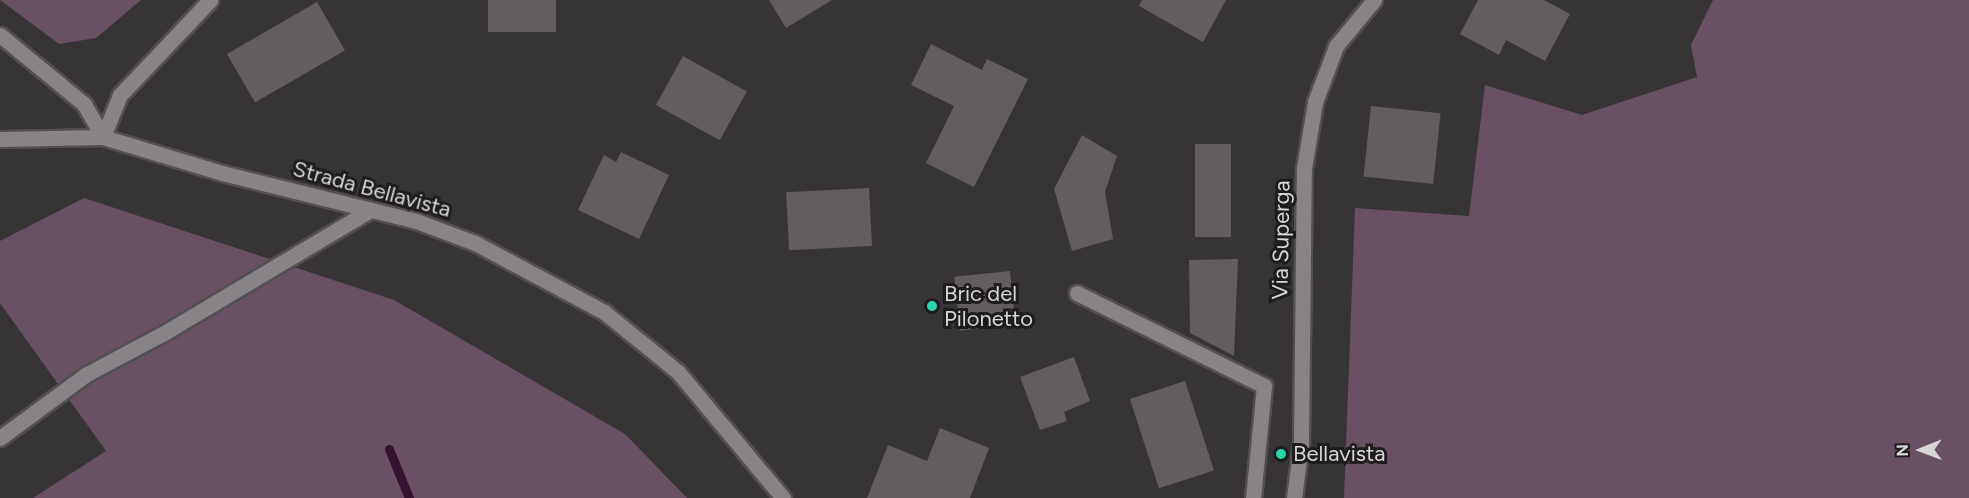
<!DOCTYPE html>
<html>
<head>
<meta charset="utf-8">
<style>
	body { margin:0 }
	#map { position:relative; width:1969px; height:498px; overflow:hidden; background:#373436; font-family:Figtree,sans-serif }
	div>[style] { position:absolute }
	[style*='--x'] { left:calc(var(--x)*1px); top:calc(var(--y)*1px); width:calc(var(--w)*1px); rotate:calc(var(--a)*1deg) }
	.green>* { inset:0; background:#695163 }
	.stream>* { height:9px; margin:-4.5px; padding:0 4.5px; transform-origin:4.5px; border-radius:4.5px; background:#35132e }
	.building>* { inset:0; background:#615d60; transform-origin:0 0 }
	.roads { filter:drop-shadow(2px 0 #534f52) drop-shadow(-2px 0 #534f52) drop-shadow(0 2px #534f52) drop-shadow(0 -2px #534f52) }
	.minor>* { height:15px; margin:-7.5px; padding:0 7.5px; transform-origin:7.5px; border-radius:7.5px; background:#878386 }
	.dots>* { width:16px; height:16px; translate:-50% -50%; box-sizing:border-box; border:3px solid #1e1c1d; border-radius:50% }
	span { translate:-50% -50%; white-space:nowrap; text-align:center; line-height:1.15; -webkit-text-stroke:6px #1e1c1d; paint-order:stroke }
	.street-label { font-size:22px; color:#d8d6d7 }
	.poi-label { font-size:22px; color:#d8d6d7 }
	.left { translate:0 -50%; text-align:left }
	.north { position:absolute; left:1891px; top:420px; width:60px; height:60px; -webkit-text-stroke:4px #1e1c1d; paint-order:stroke; rotate:269deg; font-size:16px; font-weight:700; line-height:24px; text-align:center; color:#d8d6d7 }
	.north::after { content:''; display:block; margin:auto; width:21px; height:27px; background:#d8d6d7; clip-path:polygon(50% 0,100% 100%,50% 72%,0 100%) }
</style>
</head>
<body>
<div id="map">
	<div class="green">
		<div style="clip-path:polygon(0 0,141px 0,96px 38px,59px 44px)"></div>
		<div style="clip-path:polygon(1713px 0,1969px 0,1969px 498px,1344px 498px,1355px 208px,1469px 216px,1485px 85px,1582px 115px,1697px 77px,1691px 45px)"></div>
		<div style="clip-path:polygon(84px 198px,394px 300px,625px 434px,687px 498px,33px 498px,106px 451px,0 303px,0 241px)"></div>
	</div>
	<div class="stream">
		<div style="--x:389;--y:449;--w:53;--a:67.8"></div>
	</div>
	<div class="building">
		<div style="left:488px;top:0;width:68px;height:32px"></div>
		<div style="clip-path:polygon(769px 0,832px 0,786px 28px)"></div>
		<div style="clip-path:polygon(1142px 0,1226px 0,1203px 42px,1139px 6px)"></div>
		<div style="clip-path:polygon(1478px 0,1544px 0,1570px 14px,1545px 61px,1506px 40px,1499px 55px,1460px 34px)"></div>
		<div style="left:317px;top:2px;width:56px;height:104px;rotate:60deg"></div>
		<div style="clip-path:polygon(931px 44px,982px 70px,987px 59px,1028px 79px,974px 187px,926px 163px,954px 106px,911px 85px)"></div>
		<div style="left:683px;top:56px;width:73px;height:56px;rotate:29deg"></div>
		<div style="left:1371px;top:106px;width:70px;height:71px;rotate:6deg"></div>
		<div style="clip-path:polygon(1082px 135px,1117px 156px,1105px 192px,1113px 239px,1072px 251px,1054px 189px)"></div>
		<div style="left:1195px;top:144px;width:36px;height:93px"></div>
		<div style="clip-path:polygon(621px 152px,669px 175px,639px 239px,578px 210px,604px 155px,616px 162px)"></div>
		<div style="left:869px;top:188px;width:58px;height:83px;rotate:87deg"></div>
		<div style="clip-path:polygon(1238px 259px,1234px 356px,1190px 333px,1189px 260px)"></div>
		<div style="left:1010px;top:271px;width:54px;height:56px;rotate:84deg"></div>
		<div style="clip-path:polygon(1074px 357px,1090px 401px,1064px 412px,1067px 421px,1040px 430px,1020px 377px)"></div>
		<div style="left:1185px;top:381px;width:94px;height:58px;rotate:72deg"></div>
		<div style="clip-path:polygon(940px 428px,989px 448px,970px 498px,867px 498px,888px 445px,927px 461px)"></div>
	</div>
	<div class="roads">
		<div class="minor">
			<div style="--x:0;--y:35;--w:109;--a:39.4"></div>
			<div style="--x:84;--y:104;--w:38;--a:60"></div>
			<div style="--x:103;--y:137;--w:45;--a:-68"></div>
			<div style="--x:120;--y:95;--w:131;--a:-46.5"></div>
			<div style="--x:0;--y:139;--w:103;--a:-1.1"></div>
			<div style="--x:103;--y:137;--w:124;--a:16.8"></div>
			<div style="--x:222;--y:173;--w:200;--a:13.9"></div>
			<div style="--x:416;--y:221;--w:63;--a:20.4"></div>
			<div style="--x:475;--y:243;--w:146;--a:28.1"></div>
			<div style="--x:604;--y:312;--w:95;--a:39"></div>
			<div style="--x:678;--y:372;--w:164;--a:50.2"></div>
			<div style="--x:1077;--y:293;--w:209;--a:26.4"></div>
			<div style="--x:1264;--y:386;--w:113;--a:95.6"></div>
			<div style="--x:0;--y:438;--w:106;--a:-36.5"></div>
			<div style="--x:85;--y:375;--w:89;--a:-28"></div>
			<div style="--x:164;--y:333;--w:240;--a:-30.8"></div>
			<div style="--x:1294;--y:498;--w:55;--a:-82.7"></div>
			<div style="--x:1301;--y:443;--w:275;--a:-89.4"></div>
			<div style="--x:1304;--y:168;--w:67;--a:-80.5"></div>
			<div style="--x:1315;--y:102;--w:60;--a:-69.4"></div>
			<div style="--x:1336;--y:46;--w:60;--a:-50.4"></div>
		</div>
	</div>
	<div class="dots">
		<div style="left:932px;top:306px;background:#2bd5ac"></div>
		<div style="left:1281px;top:454px;background:#2bd5ac"></div>
	</div>
	<div class="street-label">
		<span style="left:372px;top:189px;rotate:15deg">Strada Bellavista</span>
		<span style="left:1281px;top:240px;rotate:-89deg">Via Superga</span>
	</div>
	<div class="poi-label">
		<span class="left" style="left:944px;top:306px">Bric del<br>Pilonetto</span>
		<span class="left" style="left:1293px;top:454px">Bellavista</span>
	</div>
	<div class="north">N</div>
</div>
</body>
</html>
